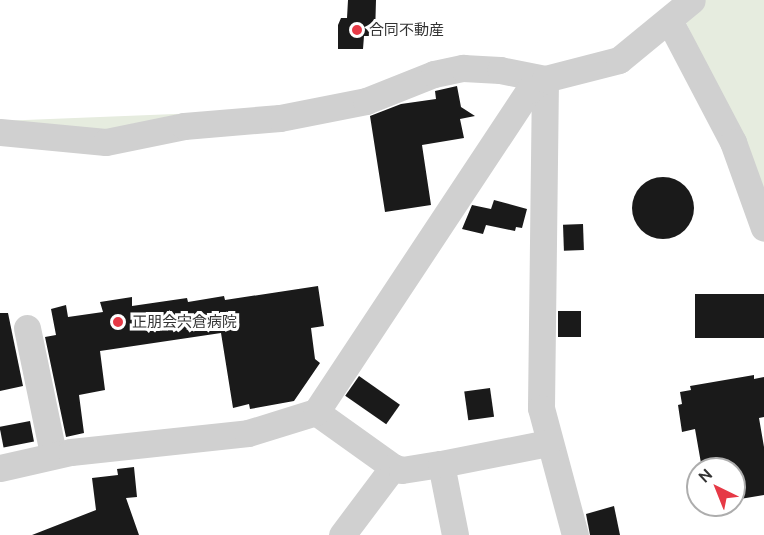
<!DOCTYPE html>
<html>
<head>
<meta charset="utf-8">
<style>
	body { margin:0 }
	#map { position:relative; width:764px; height:535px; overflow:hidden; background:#fff; font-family:Ubuntu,"Noto Sans JP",sans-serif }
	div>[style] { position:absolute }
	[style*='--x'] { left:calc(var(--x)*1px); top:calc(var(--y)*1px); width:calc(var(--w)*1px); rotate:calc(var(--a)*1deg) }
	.green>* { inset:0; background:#e6ecdf }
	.building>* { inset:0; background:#1a1a1a; transform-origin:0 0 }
	.round { border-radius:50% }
	.minor>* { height:27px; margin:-13.5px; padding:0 13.5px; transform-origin:13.5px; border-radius:13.5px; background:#d0d0d0 }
	.dots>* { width:16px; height:16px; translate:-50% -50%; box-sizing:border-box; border:3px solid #fff; border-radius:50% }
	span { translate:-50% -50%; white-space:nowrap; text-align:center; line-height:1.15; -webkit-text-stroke:6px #fff; paint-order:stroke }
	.poi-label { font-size:15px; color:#333 }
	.left { translate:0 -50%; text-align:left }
	.north { position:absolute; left:686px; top:457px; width:60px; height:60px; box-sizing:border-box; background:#fff; border:2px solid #adadad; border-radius:50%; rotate:317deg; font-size:16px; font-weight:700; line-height:24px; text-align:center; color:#333 }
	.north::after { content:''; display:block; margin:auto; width:21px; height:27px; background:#e63946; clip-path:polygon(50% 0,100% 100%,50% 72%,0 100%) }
</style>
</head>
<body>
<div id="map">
	<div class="green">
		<div style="clip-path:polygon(705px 0,764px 0,764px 194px,684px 18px)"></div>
		<div style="clip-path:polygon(297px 109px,105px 136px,0 121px)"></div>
	</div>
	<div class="building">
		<div style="clip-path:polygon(348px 0,376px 0,375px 36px,364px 36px,363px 49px,338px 49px,338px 25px,341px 18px,347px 18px)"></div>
		<div style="clip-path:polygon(457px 86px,461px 107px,475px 116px,460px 119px,464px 138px,422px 145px,431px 205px,385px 212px,370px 116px,401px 104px,436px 99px,435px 91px)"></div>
		<div class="round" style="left:632px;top:177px;width:62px;height:62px"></div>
		<div style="clip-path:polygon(494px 200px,527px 209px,522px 228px,516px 227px,515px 231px,486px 225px,483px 234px,462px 229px,472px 205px,491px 209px)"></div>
		<div style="left:583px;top:224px;width:26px;height:20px;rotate:88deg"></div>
		<div style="clip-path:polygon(318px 286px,324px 326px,311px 328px,315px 359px,320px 363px,294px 401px,250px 409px,249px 404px,233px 408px,221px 333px,100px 351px,105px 390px,79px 395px,84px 433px,66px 437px,45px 337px,56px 335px,51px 309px,66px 305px,68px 317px,103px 312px,100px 302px,132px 297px,132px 306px,187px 298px,188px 302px,224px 296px,225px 300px)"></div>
		<div style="left:764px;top:294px;width:44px;height:69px;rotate:90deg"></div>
		<div style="left:558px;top:311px;width:23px;height:26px"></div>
		<div style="clip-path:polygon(0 313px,8px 313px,23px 386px,0 391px)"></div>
		<div style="clip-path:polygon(754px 375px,754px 379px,764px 377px,764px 417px,759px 418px,764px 447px,764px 495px,734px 500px,734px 469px,702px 469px,695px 429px,682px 432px,678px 405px,682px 404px,680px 392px,691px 390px,690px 386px)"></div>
		<div style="left:359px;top:376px;width:50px;height:24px;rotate:35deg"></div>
		<div style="left:490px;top:388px;width:29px;height:26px;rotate:82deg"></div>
		<div style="left:30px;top:421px;width:21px;height:31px;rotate:79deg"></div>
		<div style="clip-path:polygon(134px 467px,137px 497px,126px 498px,139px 535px,32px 535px,96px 510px,92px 478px,118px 475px,117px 469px)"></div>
		<div style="clip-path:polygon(614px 506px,620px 535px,590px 535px,586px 514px)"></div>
	</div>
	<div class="minor">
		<div style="--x:669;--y:20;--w:138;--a:62.3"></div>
		<div style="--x:733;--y:142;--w:91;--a:70.2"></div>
		<div style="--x:545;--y:79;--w:329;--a:90.7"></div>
		<div style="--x:541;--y:408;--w:131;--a:75"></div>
		<div style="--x:0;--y:132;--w:106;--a:5.4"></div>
		<div style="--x:106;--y:142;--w:80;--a:-11.6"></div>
		<div style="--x:184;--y:126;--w:96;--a:-4.8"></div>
		<div style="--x:280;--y:118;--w:88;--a:-11.2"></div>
		<div style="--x:366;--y:101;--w:73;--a:-21.7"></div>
		<div style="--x:434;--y:74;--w:30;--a:-12"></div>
		<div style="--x:463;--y:68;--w:37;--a:3"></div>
		<div style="--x:500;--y:70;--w:46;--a:11.3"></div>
		<div style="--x:27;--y:328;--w:129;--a:78.3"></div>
		<div style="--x:316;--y:412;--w:95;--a:35.5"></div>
		<div style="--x:441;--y:464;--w:72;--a:78.8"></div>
		<div style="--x:0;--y:468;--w:73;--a:-12.7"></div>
		<div style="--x:71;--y:452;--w:178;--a:-6.1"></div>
		<div style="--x:248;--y:433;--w:71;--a:-17.2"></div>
		<div style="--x:316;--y:412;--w:386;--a:-56.5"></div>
		<div style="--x:529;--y:90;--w:19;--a:-35"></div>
		<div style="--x:545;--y:79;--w:76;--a:-14.4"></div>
		<div style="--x:619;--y:60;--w:94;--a:-39.4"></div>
		<div style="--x:342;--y:535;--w:85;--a:-53.1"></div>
		<div style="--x:393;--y:467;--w:9;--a:18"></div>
		<div style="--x:402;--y:470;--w:39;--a:-9"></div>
		<div style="--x:441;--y:464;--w:109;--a:-11.1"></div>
	</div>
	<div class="dots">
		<div style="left:357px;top:30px;background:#e63946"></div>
		<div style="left:118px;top:322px;background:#e63946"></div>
	</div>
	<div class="poi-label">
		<span class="left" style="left:369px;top:30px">合同不動産</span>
		<span class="left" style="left:132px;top:322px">正朋会宍倉病院</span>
	</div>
	<div class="north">N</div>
</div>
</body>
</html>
